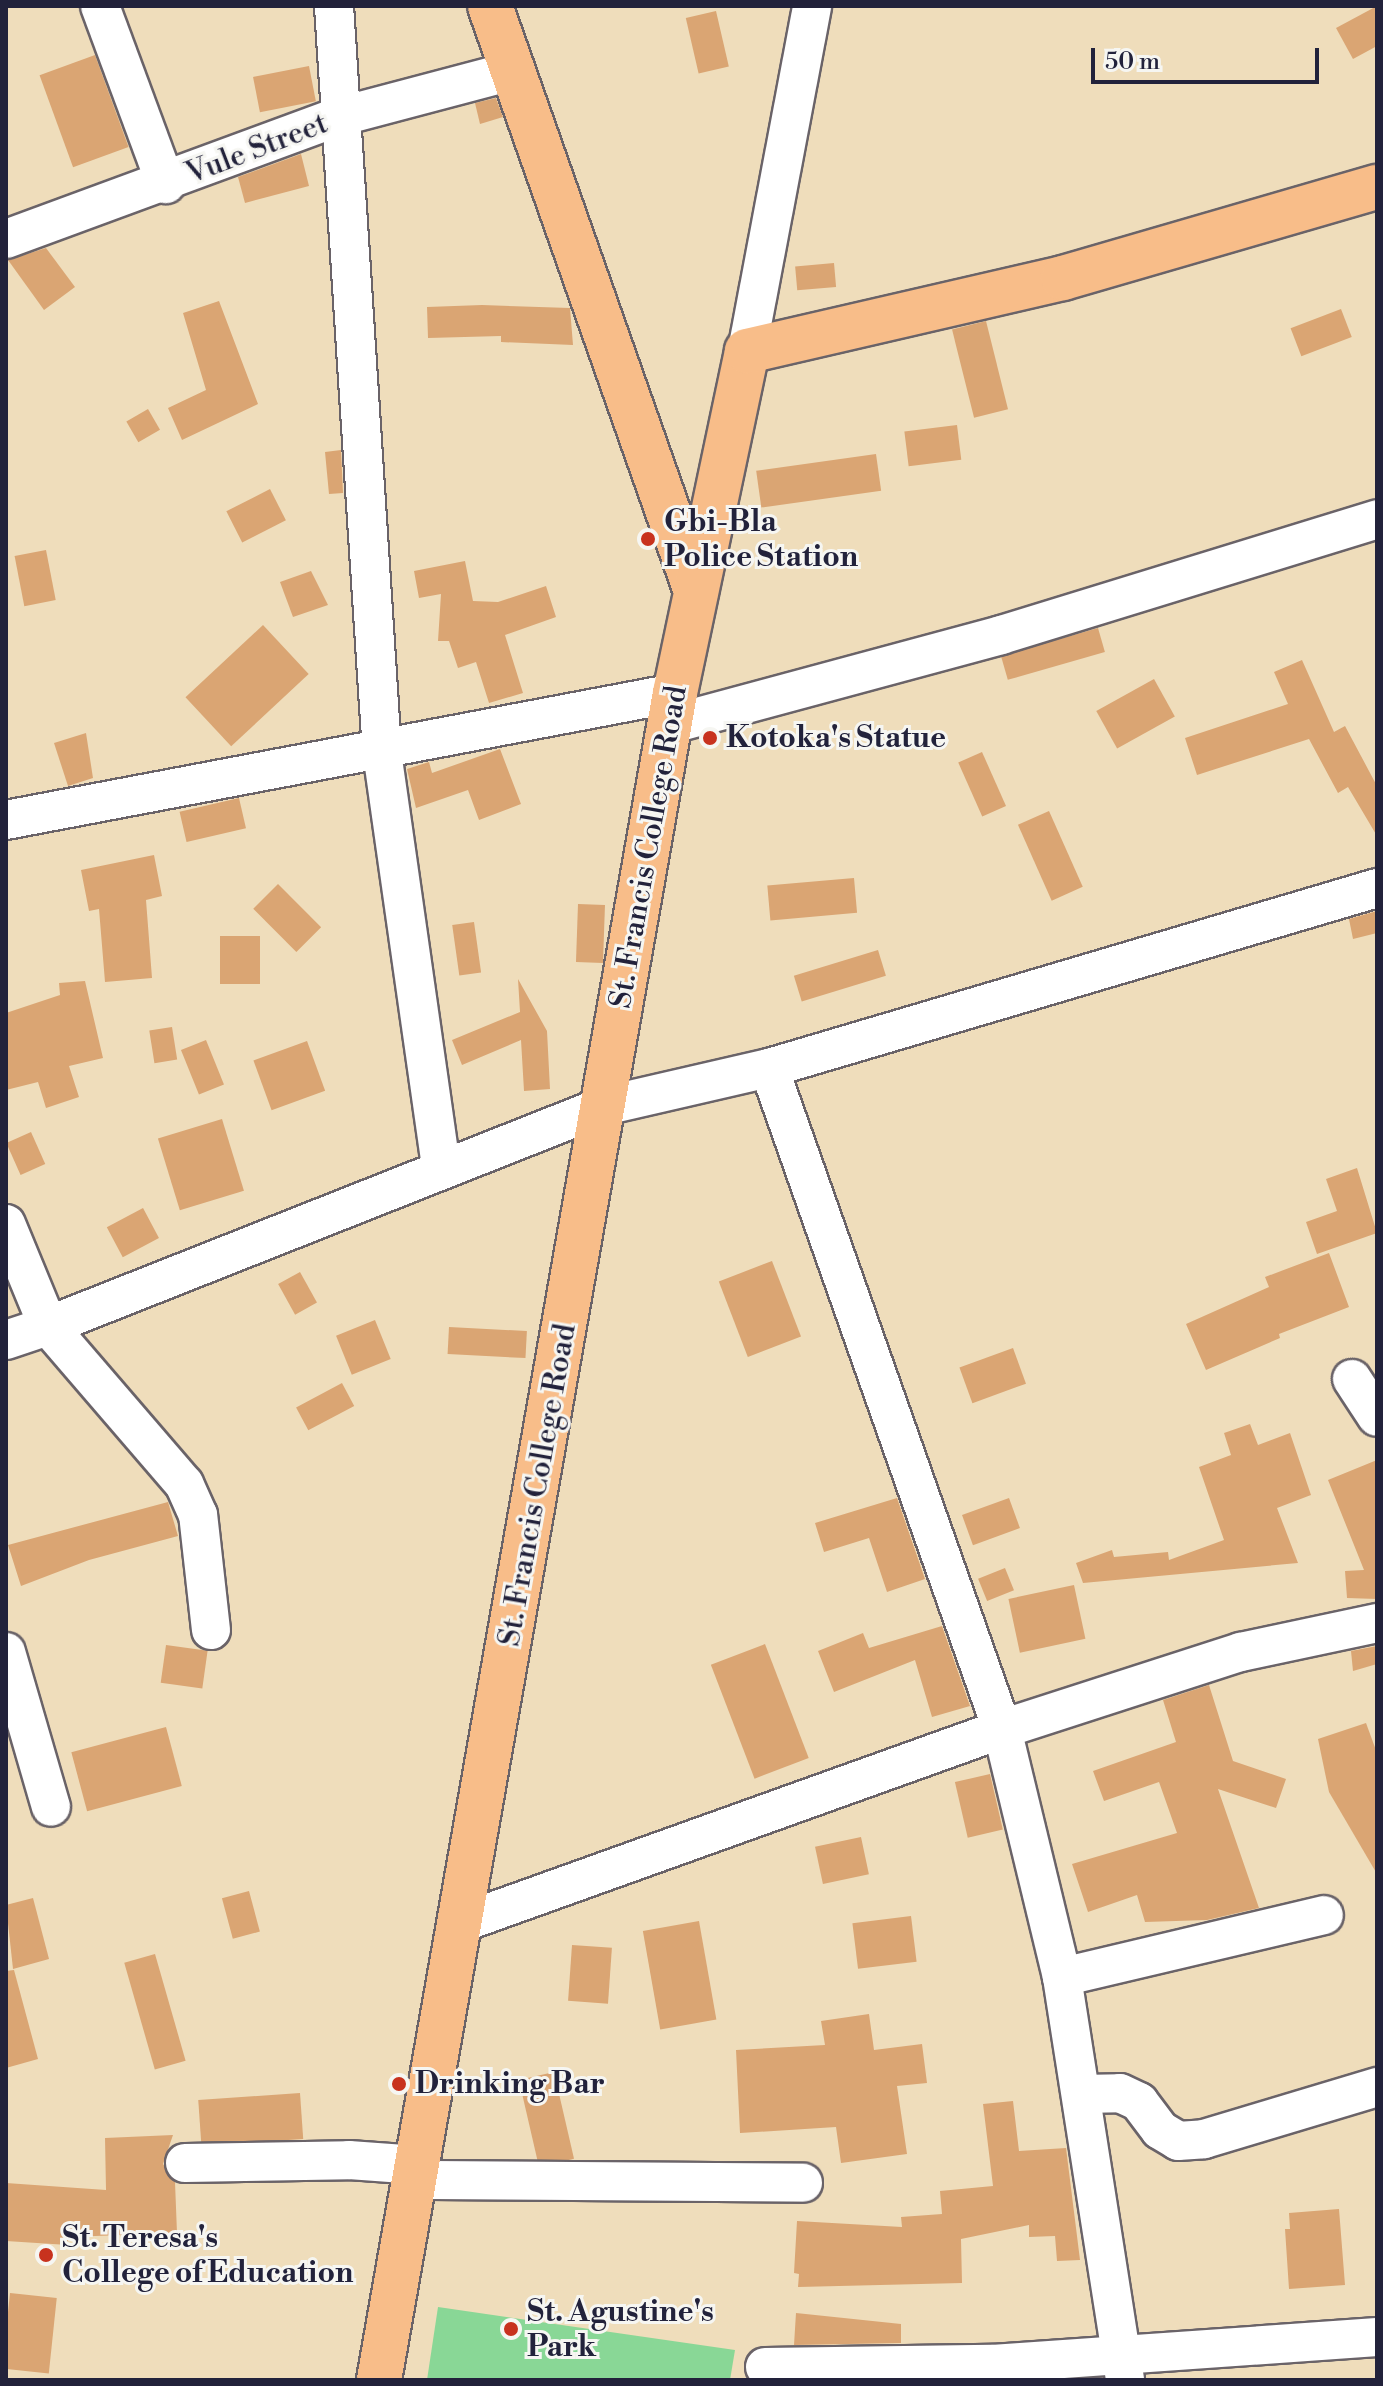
<!DOCTYPE html>
<html>
<head>
<meta charset="utf-8">
<style>
	body { margin:0 }
	#map { position:relative; width:1383px; height:2386px; overflow:hidden; background:#efddbb; font-family:"Libre Bodoni",serif }
	div>[style] { position:absolute }
	[style*='--x'] { left:calc(var(--x)*1px); top:calc(var(--y)*1px); width:calc(var(--w)*1px); rotate:calc(var(--a)*1deg) }
	.green>* { inset:0; background:#89d796 }
	.building>* { inset:0; background:#daa573; transform-origin:0 0 }
	.roads { filter:drop-shadow(2px 0 #6a6368) drop-shadow(-2px 0 #6a6368) drop-shadow(0 2px #6a6368) drop-shadow(0 -2px #6a6368) }
	.minor>* { height:38px; margin:-19px; padding:0 19px; transform-origin:19px; border-radius:19px; background:#fff }
	.major>* { height:44px; margin:-22px; padding:0 22px; transform-origin:22px; border-radius:22px; background:#f8bd89 }
	.dots>* { width:22px; height:22px; translate:-50% -50%; box-sizing:border-box; border:4px solid #f6f6f2; border-radius:50% }
	span { translate:-50% -50%; white-space:nowrap; text-align:center; line-height:1.15; -webkit-text-stroke:6px #f6f6f2; paint-order:stroke }
	.street-label { font-size:30px; color:#22223b }
	.poi-label { font-size:30px; color:#22223b; font-weight:700 }
	.left { translate:0 -50%; text-align:left }
	.frame { position:absolute; inset:0; border:8px solid #22223b; pointer-events:none }
	.scale { position:absolute; left:1091px; top:48px; width:228px; height:36px; box-sizing:border-box; border:4px solid #22223b; border-top:0; padding-left:10px; font-size:24px; line-height:28px; white-space:nowrap; color:#22223b; -webkit-text-stroke:6px #f6f6f2; paint-order:stroke }
</style>
</head>
<body>
<div id="map">
	<div class="green">
		<div style="clip-path:polygon(438px 2307px,735px 2350px,730px 2380px,427px 2380px)"></div>
	</div>
	<div class="building">
		<div style="clip-path:polygon(1377px 6px,1377px 46px,1353px 59px,1336px 28px)"></div>
		<div style="left:716px;top:11px;width:57px;height:31px;rotate:77deg"></div>
		<div style="left:95px;top:55px;width:98px;height:59px;rotate:70deg"></div>
		<div style="left:309px;top:66px;width:36px;height:57px;rotate:79deg"></div>
		<div style="clip-path:polygon(496px 98px,503px 117px,480px 124px,475px 103px)"></div>
		<div style="clip-path:polygon(301px 154px,309px 186px,245px 203px,238px 177px)"></div>
		<div style="clip-path:polygon(46px 248px,75px 287px,44px 310px,8px 260px)"></div>
		<div style="left:834px;top:263px;width:24px;height:39px;rotate:85deg"></div>
		<div style="clip-path:polygon(219px 301px,258px 404px,182px 440px,168px 408px,206px 390px,183px 313px)"></div>
		<div style="clip-path:polygon(482px 305px,570px 308px,573px 345px,501px 342px,501px 336px,428px 338px,427px 307px)"></div>
		<div style="left:1341px;top:309px;width:30px;height:54px;rotate:69deg"></div>
		<div style="left:986px;top:321px;width:91px;height:35px;rotate:76deg"></div>
		<div style="left:148px;top:409px;width:24px;height:25px;rotate:60deg"></div>
		<div style="left:957px;top:425px;width:35px;height:53px;rotate:83deg"></div>
		<div style="clip-path:polygon(341px 450px,343px 493px,329px 494px,325px 452px)"></div>
		<div style="left:876px;top:454px;width:37px;height:121px;rotate:82deg"></div>
		<div style="left:270px;top:489px;width:35px;height:49px;rotate:63deg"></div>
		<div style="left:46px;top:550px;width:51px;height:32px;rotate:79deg"></div>
		<div style="clip-path:polygon(465px 561px,473px 601px,498px 602px,546px 586px,556px 617px,505px 635px,523px 693px,489px 703px,476px 662px,458px 668px,449px 641px,438px 641px,441px 594px,419px 598px,414px 571px)"></div>
		<div style="clip-path:polygon(311px 571px,328px 605px,293px 617px,280px 582px)"></div>
		<div style="left:263px;top:625px;width:67px;height:106px;rotate:47deg"></div>
		<div style="left:1098px;top:628px;width:25px;height:101px;rotate:74deg"></div>
		<div style="clip-path:polygon(1302px 660px,1334px 732px,1345px 726px,1377px 786px,1377px 836px,1348px 787px,1338px 793px,1309px 739px,1197px 775px,1185px 738px,1288px 704px,1274px 672px)"></div>
		<div style="left:1154px;top:679px;width:43px;height:66px;rotate:61deg"></div>
		<div style="clip-path:polygon(86px 733px,93px 778px,68px 786px,54px 743px)"></div>
		<div style="clip-path:polygon(500px 749px,521px 804px,479px 820px,468px 790px,416px 808px,407px 769px,429px 762px,432px 773px)"></div>
		<div style="left:982px;top:752px;width:59px;height:26px;rotate:66deg"></div>
		<div style="left:239px;top:798px;width:31px;height:61px;rotate:77deg"></div>
		<div style="left:1049px;top:811px;width:83px;height:34px;rotate:66deg"></div>
		<div style="clip-path:polygon(154px 855px,162px 896px,146px 900px,152px 978px,105px 982px,99px 909px,89px 911px,81px 870px)"></div>
		<div style="left:854px;top:878px;width:35px;height:87px;rotate:85deg"></div>
		<div style="left:278px;top:884px;width:61px;height:35px;rotate:45deg"></div>
		<div style="left:578px;top:904px;width:27px;height:58px;rotate:2deg"></div>
		<div style="clip-path:polygon(1377px 911px,1377px 933px,1353px 939px,1349px 919px)"></div>
		<div style="left:474px;top:922px;width:51px;height:22px;rotate:82deg"></div>
		<div style="left:220px;top:936px;width:40px;height:48px"></div>
		<div style="left:878px;top:950px;width:27px;height:88px;rotate:73deg"></div>
		<div style="clip-path:polygon(518px 979px,547px 1031px,550px 1089px,524px 1091px,521px 1040px,462px 1065px,452px 1040px,520px 1012px)"></div>
		<div style="clip-path:polygon(85px 981px,103px 1058px,69px 1066px,79px 1097px,46px 1108px,38px 1082px,6px 1090px,6px 1013px,60px 995px,59px 983px)"></div>
		<div style="left:172px;top:1027px;width:33px;height:23px;rotate:81deg"></div>
		<div style="left:206px;top:1040px;width:48px;height:27px;rotate:68deg"></div>
		<div style="left:307px;top:1041px;width:53px;height:57px;rotate:70deg"></div>
		<div style="left:222px;top:1119px;width:75px;height:67px;rotate:73deg"></div>
		<div style="left:31px;top:1132px;width:35px;height:27px;rotate:66deg"></div>
		<div style="clip-path:polygon(1357px 1168px,1377px 1233px,1317px 1254px,1306px 1222px,1337px 1211px,1326px 1179px)"></div>
		<div style="left:143px;top:1208px;width:34px;height:41px;rotate:62deg"></div>
		<div style="clip-path:polygon(1329px 1253px,1349px 1307px,1279px 1334px,1280px 1338px,1206px 1370px,1186px 1324px,1269px 1287px,1265px 1277px)"></div>
		<div style="left:772px;top:1261px;width:81px;height:57px;rotate:69deg"></div>
		<div style="left:300px;top:1272px;width:35px;height:25px;rotate:61deg"></div>
		<div style="left:375px;top:1320px;width:42px;height:42px;rotate:68deg"></div>
		<div style="left:449px;top:1327px;width:78px;height:27px;rotate:3deg"></div>
		<div style="left:1013px;top:1348px;width:38px;height:57px;rotate:70deg"></div>
		<div style="left:342px;top:1383px;width:26px;height:52px;rotate:62deg"></div>
		<div style="clip-path:polygon(1250px 1424px,1258px 1445px,1290px 1433px,1311px 1495px,1277px 1508px,1298px 1563px,1083px 1583px,1076px 1563px,1112px 1550px,1114px 1557px,1168px 1552px,1169px 1560px,1224px 1540px,1199px 1467px,1231px 1455px,1224px 1433px)"></div>
		<div style="clip-path:polygon(1377px 1460px,1377px 1599px,1347px 1598px,1345px 1571px,1364px 1570px,1328px 1480px)"></div>
		<div style="clip-path:polygon(897px 1498px,925px 1579px,887px 1592px,869px 1538px,824px 1552px,815px 1523px)"></div>
		<div style="left:1009px;top:1498px;width:32px;height:50px;rotate:70deg"></div>
		<div style="clip-path:polygon(168px 1502px,178px 1536px,89px 1560px,21px 1586px,8px 1545px)"></div>
		<div style="left:1005px;top:1568px;width:24px;height:29px;rotate:68deg"></div>
		<div style="left:1074px;top:1585px;width:55px;height:67px;rotate:78deg"></div>
		<div style="clip-path:polygon(942px 1626px,970px 1706px,932px 1717px,915px 1660px,834px 1692px,818px 1651px,863px 1633px,869px 1648px)"></div>
		<div style="left:765px;top:1644px;width:122px;height:58px;rotate:69deg"></div>
		<div style="left:166px;top:1645px;width:42px;height:38px;rotate:8deg"></div>
		<div style="clip-path:polygon(1377px 1646px,1377px 1664px,1353px 1671px,1351px 1651px)"></div>
		<div style="clip-path:polygon(1209px 1685px,1233px 1761px,1286px 1779px,1276px 1808px,1218px 1789px,1259px 1908px,1207px 1920px,1145px 1922px,1137px 1895px,1088px 1912px,1072px 1864px,1177px 1833px,1159px 1782px,1104px 1801px,1093px 1771px,1176px 1742px,1163px 1700px)"></div>
		<div style="clip-path:polygon(1366px 1723px,1377px 1753px,1377px 1874px,1329px 1792px,1318px 1739px)"></div>
		<div style="left:166px;top:1727px;width:61px;height:98px;rotate:75deg"></div>
		<div style="left:990px;top:1774px;width:57px;height:36px;rotate:77deg"></div>
		<div style="left:861px;top:1837px;width:38px;height:47px;rotate:78deg"></div>
		<div style="left:249px;top:1891px;width:42px;height:28px;rotate:75deg"></div>
		<div style="clip-path:polygon(33px 1898px,49px 1959px,13px 1969px,6px 1905px)"></div>
		<div style="left:911px;top:1916px;width:46px;height:59px;rotate:83deg"></div>
		<div style="left:699px;top:1921px;width:100px;height:57px;rotate:80deg"></div>
		<div style="left:572px;top:1945px;width:40px;height:56px;rotate:4deg"></div>
		<div style="left:155px;top:1954px;width:111px;height:32px;rotate:74deg"></div>
		<div style="clip-path:polygon(14px 1970px,38px 2059px,6px 2068px,6px 1971px)"></div>
		<div style="clip-path:polygon(869px 2014px,874px 2050px,922px 2044px,927px 2083px,897px 2086px,907px 2154px,841px 2163px,836px 2127px,740px 2133px,736px 2050px,825px 2045px,821px 2021px)"></div>
		<div style="left:554px;top:2072px;width:89px;height:36px;rotate:77deg"></div>
		<div style="left:300px;top:2093px;width:46px;height:102px;rotate:86deg"></div>
		<div style="clip-path:polygon(1013px 2101px,1019px 2151px,1066px 2148px,1080px 2260px,1057px 2261px,1055px 2236px,1029px 2237px,1029px 2225px,961px 2239px,962px 2283px,798px 2287px,799px 2274px,794px 2273px,797px 2221px,902px 2227px,901px 2217px,942px 2214px,940px 2191px,993px 2186px,983px 2104px)"></div>
		<div style="clip-path:polygon(173px 2135px,163px 2164px,175px 2182px,177px 2233px,68px 2237px,68px 2245px,6px 2241px,6px 2183px,106px 2190px,105px 2138px)"></div>
		<div style="clip-path:polygon(1339px 2209px,1345px 2285px,1289px 2289px,1285px 2229px,1290px 2229px,1289px 2213px)"></div>
		<div style="left:10px;top:2293px;width:47px;height:76px;rotate:6deg"></div>
		<div style="clip-path:polygon(796px 2313px,901px 2324px,901px 2343px,794px 2345px)"></div>
	</div>
	<div class="roads">
		<div class="minor">
			<div style="--x:100;--y:6;--w:190;--a:69.7"></div>
			<div style="--x:334;--y:6;--w:748;--a:86.32"></div>
			<div style="--x:382;--y:752;--w:419;--a:81.9"></div>
			<div style="--x:6;--y:239;--w:354;--a:-20.2"></div>
			<div style="--x:338;--y:117;--w:180;--a:-14.8"></div>
			<div style="--x:747;--y:351;--w:351;--a:-79.3"></div>
			<div style="--x:672;--y:724;--w:341;--a:-15.1"></div>
			<div style="--x:1001;--y:635;--w:393;--a:-17.1"></div>
			<div style="--x:6;--y:820;--w:681;--a:-10.75"></div>
			<div style="--x:769;--y:1068;--w:634;--a:-16.49"></div>
			<div style="--x:6;--y:1224;--w:110;--a:67.6"></div>
			<div style="--x:48;--y:1326;--w:44;--a:161.6"></div>
			<div style="--x:1352;--y:1379;--w:45;--a:56.7"></div>
			<div style="--x:211;--y:1630;--w:116;--a:-96.4"></div>
			<div style="--x:198;--y:1515;--w:34;--a:-114"></div>
			<div style="--x:184;--y:1484;--w:208;--a:-130.7"></div>
			<div style="--x:48;--y:1326;--w:598;--a:-21.59"></div>
			<div style="--x:604;--y:1106;--w:169;--a:-13"></div>
			<div style="--x:769;--y:1068;--w:701;--a:70.58"></div>
			<div style="--x:1002;--y:1729;--w:255;--a:76.4"></div>
			<div style="--x:1062;--y:1977;--w:408;--a:81.1"></div>
			<div style="--x:6;--y:1652;--w:161;--a:73.8"></div>
			<div style="--x:461;--y:1923;--w:575;--a:-19.73"></div>
			<div style="--x:1002;--y:1729;--w:251;--a:-17.9"></div>
			<div style="--x:1241;--y:1652;--w:139;--a:-12"></div>
			<div style="--x:1062;--y:1977;--w:269;--a:-13.3"></div>
			<div style="--x:1081;--y:2094;--w:39;--a:-1"></div>
			<div style="--x:1120;--y:2093;--w:21;--a:25"></div>
			<div style="--x:1139;--y:2102;--w:35;--a:53"></div>
			<div style="--x:1160;--y:2130;--w:21;--a:31"></div>
			<div style="--x:1178;--y:2141;--w:26;--a:-4"></div>
			<div style="--x:1204;--y:2139;--w:181;--a:-16.7"></div>
			<div style="--x:185;--y:2163;--w:164;--a:-1"></div>
			<div style="--x:349;--y:2160;--w:69;--a:4.1"></div>
			<div style="--x:415;--y:2180;--w:388;--a:0.4"></div>
			<div style="--x:765;--y:2367;--w:227;--a:-0.8"></div>
			<div style="--x:992;--y:2364;--w:386;--a:-4"></div>
		</div>
		<div class="major">
			<div style="--x:490;--y:6;--w:620;--a:70.6"></div>
			<div style="--x:379;--y:2380;--w:1713;--a:-80.05"></div>
			<div style="--x:675;--y:693;--w:349;--a:-78.1"></div>
			<div style="--x:747;--y:351;--w:324;--a:-13"></div>
			<div style="--x:1063;--y:278;--w:327;--a:-16.2"></div>
		</div>
	</div>
	<div class="dots">
		<div style="left:648px;top:539px;background:#c8321e"></div>
		<div style="left:710px;top:738px;background:#c8321e"></div>
		<div style="left:399px;top:2084px;background:#c8321e"></div>
		<div style="left:46px;top:2255px;background:#c8321e"></div>
		<div style="left:511px;top:2329px;background:#c8321e"></div>
	</div>
	<div class="street-label">
		<span style="left:257px;top:149px;rotate:-21deg">Vule Street</span>
		<span style="left:649px;top:847px;rotate:-80deg">St. Francis College Road</span>
		<span style="left:538px;top:1485px;rotate:-80deg">St. Francis College Road</span>
	</div>
	<div class="poi-label">
		<span class="left" style="left:664px;top:539px">Gbi-Bla<br>Police Station</span>
		<span class="left" style="left:726px;top:738px">Kotoka's Statue</span>
		<span class="left" style="left:415px;top:2084px">Drinking Bar</span>
		<span class="left" style="left:62px;top:2255px">St. Teresa's<br>College of Education</span>
		<span class="left" style="left:527px;top:2329px">St. Agustine's<br>Park</span>
	</div>
	<div class="frame"></div>
	<div class="scale">50 m</div>
</div>
</body>
</html>
